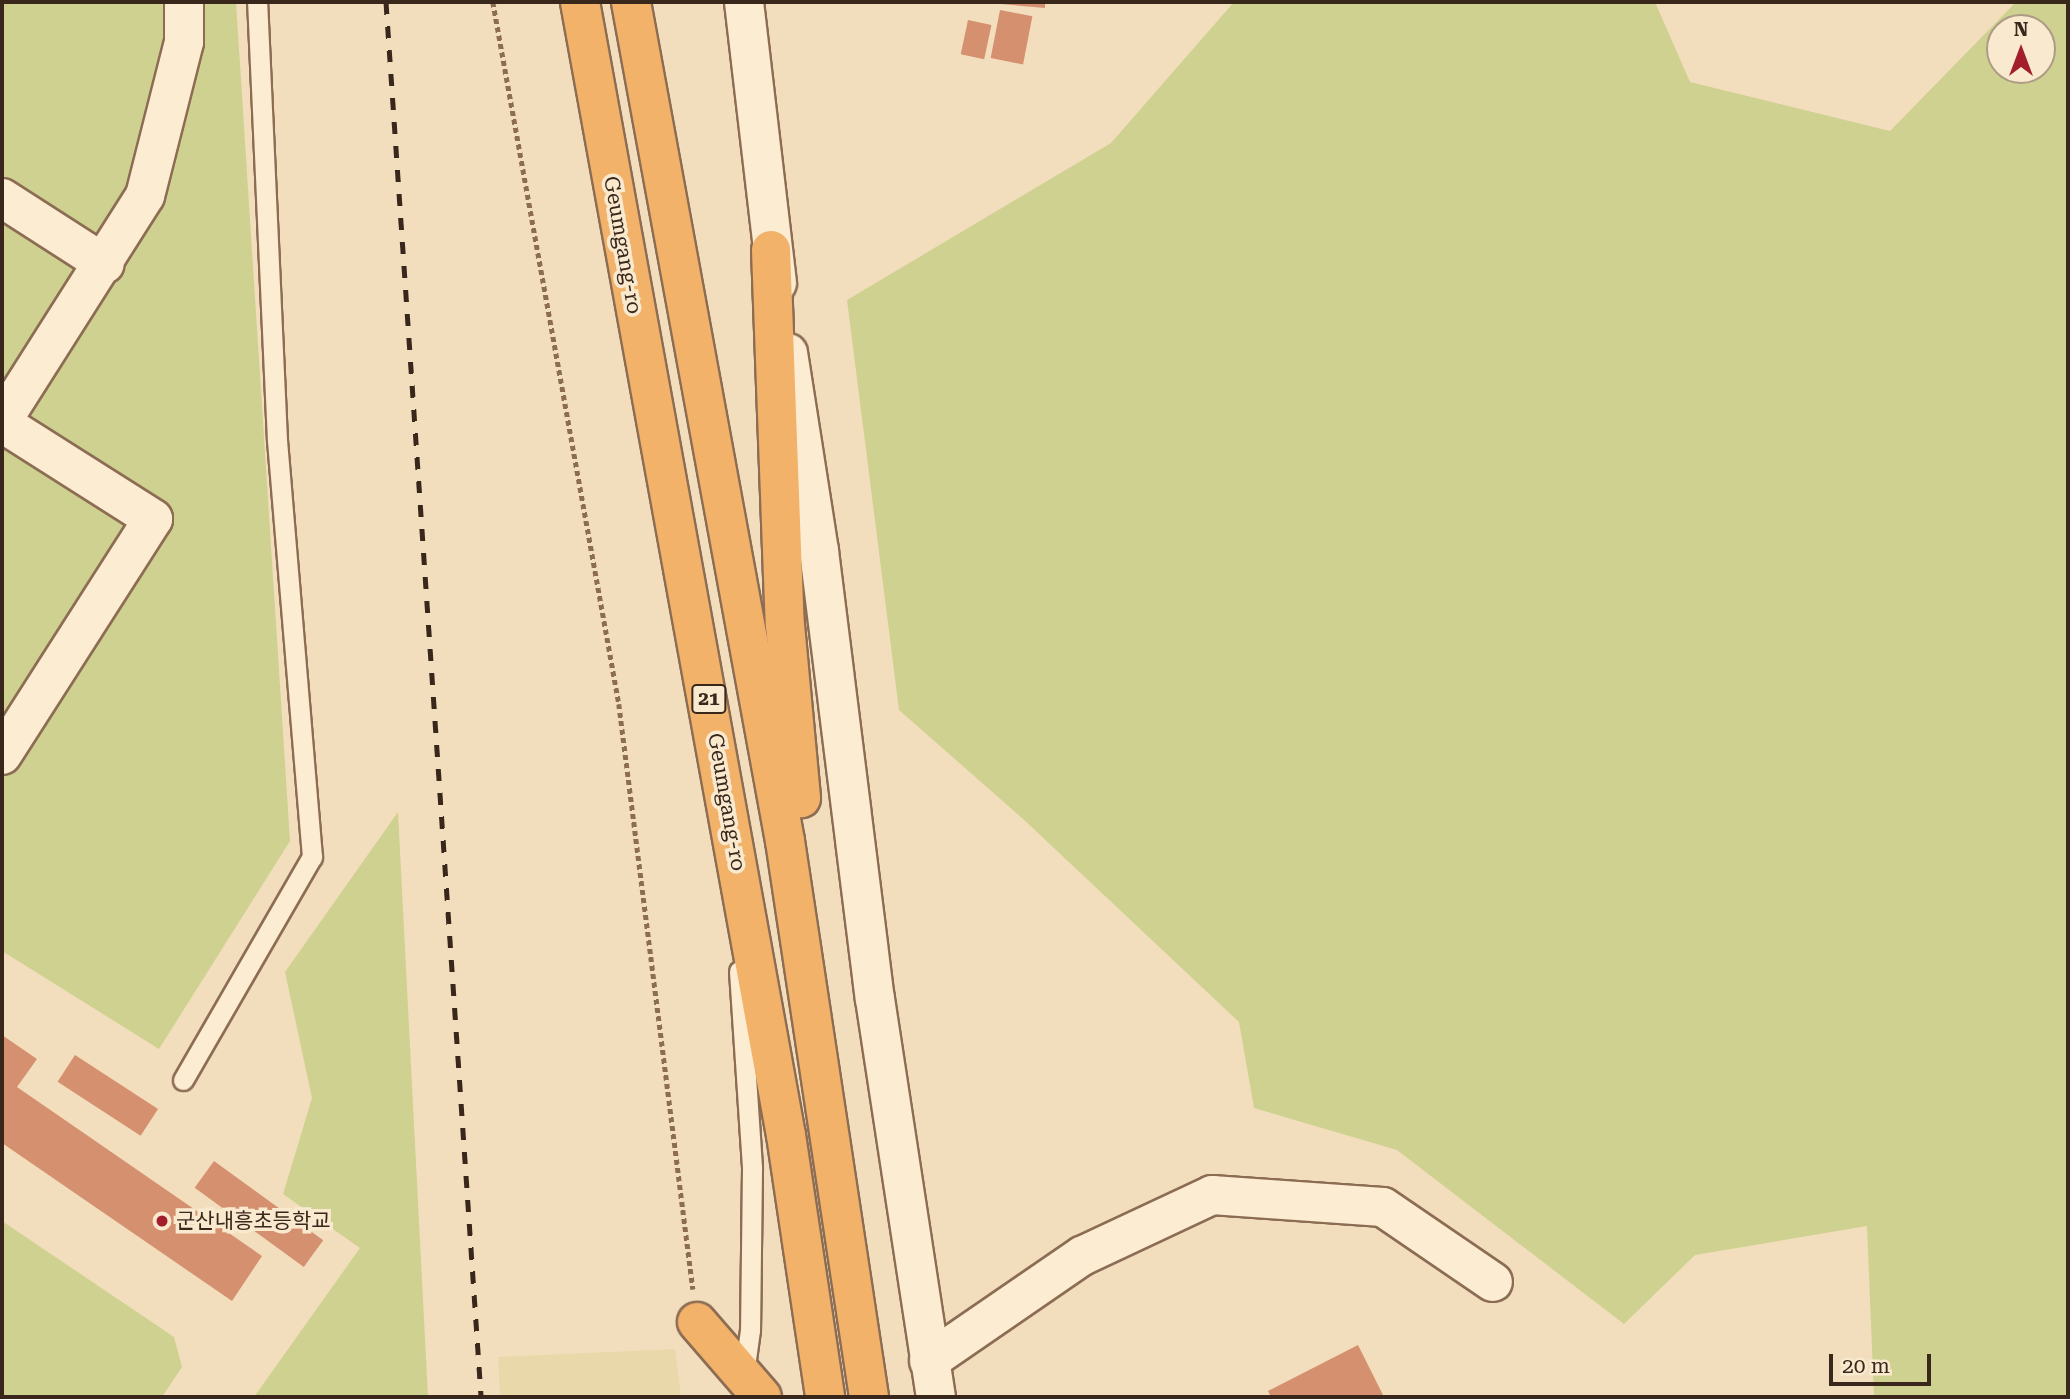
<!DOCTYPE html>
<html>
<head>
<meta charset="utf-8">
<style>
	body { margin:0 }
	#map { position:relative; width:2070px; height:1399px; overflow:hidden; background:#f2debd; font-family:"Roboto Serif","Noto Sans KR",serif }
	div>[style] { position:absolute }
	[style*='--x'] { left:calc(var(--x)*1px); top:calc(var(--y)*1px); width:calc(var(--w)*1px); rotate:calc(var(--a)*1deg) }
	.farmland>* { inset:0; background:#e9d9aa }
	.green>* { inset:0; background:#cfd190 }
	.building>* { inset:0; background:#d5906f; transform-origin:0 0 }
	.path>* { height:4.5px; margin-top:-2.25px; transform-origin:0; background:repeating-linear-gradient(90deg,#8c6d54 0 5px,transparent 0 8.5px) }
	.roads { filter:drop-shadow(2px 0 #8c6d54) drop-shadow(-2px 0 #8c6d54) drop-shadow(0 2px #8c6d54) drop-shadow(0 -2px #8c6d54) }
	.service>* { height:19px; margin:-9.5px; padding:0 9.5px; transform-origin:9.5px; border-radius:9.5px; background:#fcecd1 }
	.minor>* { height:38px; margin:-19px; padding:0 19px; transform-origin:19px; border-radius:19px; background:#fcecd1 }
	.tertiary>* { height:38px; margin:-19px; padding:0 19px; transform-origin:19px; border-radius:19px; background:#fcecd1 }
	.trunk>* { height:38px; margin:-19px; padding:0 19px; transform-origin:19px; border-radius:19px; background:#f3b26a }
	.rail>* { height:5px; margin-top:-2.5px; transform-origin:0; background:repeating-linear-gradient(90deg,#3a271b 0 12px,transparent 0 24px) }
	.dots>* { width:19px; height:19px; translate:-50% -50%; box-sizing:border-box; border:4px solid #f9e9ce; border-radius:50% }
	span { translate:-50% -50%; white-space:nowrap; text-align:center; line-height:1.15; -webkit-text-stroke:7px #f9e9ce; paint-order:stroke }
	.shield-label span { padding:2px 5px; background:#f9e9ce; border:2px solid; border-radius:5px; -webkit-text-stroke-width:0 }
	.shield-label { font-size:19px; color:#3a271b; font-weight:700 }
	.street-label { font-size:21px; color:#3a271b }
	.poi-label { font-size:21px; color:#3a271b }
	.left { translate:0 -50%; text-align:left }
	.frame { position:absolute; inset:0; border:4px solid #3a271b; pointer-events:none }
	.north { position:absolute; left:1986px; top:14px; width:70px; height:70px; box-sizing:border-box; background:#f9e9ce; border:2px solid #ad9b86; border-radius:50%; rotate:0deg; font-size:19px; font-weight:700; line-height:28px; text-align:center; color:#3a271b }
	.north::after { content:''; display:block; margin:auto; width:24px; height:32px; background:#a21e2a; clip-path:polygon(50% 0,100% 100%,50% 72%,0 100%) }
	.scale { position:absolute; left:1829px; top:1354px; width:102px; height:32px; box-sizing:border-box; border:4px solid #3a271b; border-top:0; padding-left:9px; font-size:21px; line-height:24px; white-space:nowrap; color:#3a271b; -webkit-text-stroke:5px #f9e9ce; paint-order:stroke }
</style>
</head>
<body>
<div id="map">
	<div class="farmland">
		<div style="clip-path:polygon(675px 1349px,681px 1397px,500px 1397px,498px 1357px)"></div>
	</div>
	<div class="green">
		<div style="clip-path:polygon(2px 2px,236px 2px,290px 841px,159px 1049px,2px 951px)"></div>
		<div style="clip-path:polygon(evenodd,1234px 2px,1655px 2px,1690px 82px,1890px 131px,2016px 2px,2068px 2px,2068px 1397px,1874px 1397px,1867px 1226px,1695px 1255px,1624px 1324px,1397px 1150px,1254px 1108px,1239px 1022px,1022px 818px,899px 710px,847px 300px,1111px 143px,1234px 2px,2000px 28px,2042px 28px,2042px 70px,2000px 70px,2000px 28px)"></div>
		<div style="clip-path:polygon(398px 812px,428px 1397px,254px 1397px,360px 1248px,283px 1194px,312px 1098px,285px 972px)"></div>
		<div style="clip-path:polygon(2px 1221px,174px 1337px,182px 1367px,162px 1397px,2px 1397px)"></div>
	</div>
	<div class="building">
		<div style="clip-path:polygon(978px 2px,1045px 2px,1045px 8px)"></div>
		<div style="left:1000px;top:10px;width:33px;height:49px;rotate:11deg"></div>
		<div style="left:968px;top:20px;width:24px;height:35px;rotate:12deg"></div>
		<div style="clip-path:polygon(2px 1035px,37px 1059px,17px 1087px,262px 1256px,232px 1301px,2px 1143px)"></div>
		<div style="left:75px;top:1055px;width:99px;height:32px;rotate:33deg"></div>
		<div style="left:214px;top:1161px;width:135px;height:33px;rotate:36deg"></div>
		<div style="clip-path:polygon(1358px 1345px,1384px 1397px,1271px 1397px,1268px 1391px)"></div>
	</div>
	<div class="path">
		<div style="--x:493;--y:2;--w:713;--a:79.82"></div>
		<div style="--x:619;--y:704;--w:590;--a:82.79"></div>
	</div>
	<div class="roads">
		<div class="service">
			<div style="--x:739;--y:971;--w:198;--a:86.2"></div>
			<div style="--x:752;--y:1169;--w:161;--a:90.7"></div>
			<div style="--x:750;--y:1330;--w:44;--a:97.8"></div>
			<div style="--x:183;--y:1080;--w:258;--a:-60"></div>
			<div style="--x:312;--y:857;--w:418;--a:-94.8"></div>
			<div style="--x:277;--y:440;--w:438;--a:-92.6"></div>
		</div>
		<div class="minor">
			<div style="--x:2;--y:198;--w:122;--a:32.7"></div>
			<div style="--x:2;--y:421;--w:267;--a:-57.6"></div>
			<div style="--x:145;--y:196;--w:159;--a:-75.8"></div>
			<div style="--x:184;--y:42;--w:40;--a:-90"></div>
			<div style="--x:2;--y:423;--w:179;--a:32.4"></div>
			<div style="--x:153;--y:519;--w:280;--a:122.6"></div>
			<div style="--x:929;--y:1361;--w:186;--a:-34.5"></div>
			<div style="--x:1082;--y:1256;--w:144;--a:-25.1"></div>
			<div style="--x:1212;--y:1195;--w:171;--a:4"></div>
			<div style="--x:1383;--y:1207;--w:133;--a:34.3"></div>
		</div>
		<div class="tertiary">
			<div style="--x:744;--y:2;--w:283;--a:83.3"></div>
			<div style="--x:788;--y:353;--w:200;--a:81.1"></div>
			<div style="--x:819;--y:551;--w:451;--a:82.9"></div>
			<div style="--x:875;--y:999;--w:403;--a:81.3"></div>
		</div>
		<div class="trunk">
			<div style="--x:580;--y:2;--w:1152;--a:79.7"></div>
			<div style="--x:786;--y:1135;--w:265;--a:81.5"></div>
			<div style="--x:631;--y:2;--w:853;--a:79.6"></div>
			<div style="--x:785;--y:841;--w:562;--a:81.41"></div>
			<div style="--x:771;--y:250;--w:375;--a:87.9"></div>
			<div style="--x:785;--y:625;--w:174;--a:84.7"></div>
			<div style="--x:697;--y:1322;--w:99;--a:49.1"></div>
		</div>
	</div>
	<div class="rail">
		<div style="--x:386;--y:2;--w:1398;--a:86.1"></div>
	</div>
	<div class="dots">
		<div style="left:162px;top:1221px;background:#a21e2a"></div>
	</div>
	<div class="shield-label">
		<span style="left:709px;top:699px">21</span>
	</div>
	<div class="street-label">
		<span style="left:623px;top:245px;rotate:80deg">Geumgang-ro</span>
		<span style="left:727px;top:802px;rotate:80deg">Geumgang-ro</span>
	</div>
	<div class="poi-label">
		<span class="left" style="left:176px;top:1221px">군산내흥초등학교</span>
	</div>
	<div class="frame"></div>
	<div class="north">N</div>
	<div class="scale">20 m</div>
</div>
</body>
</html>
